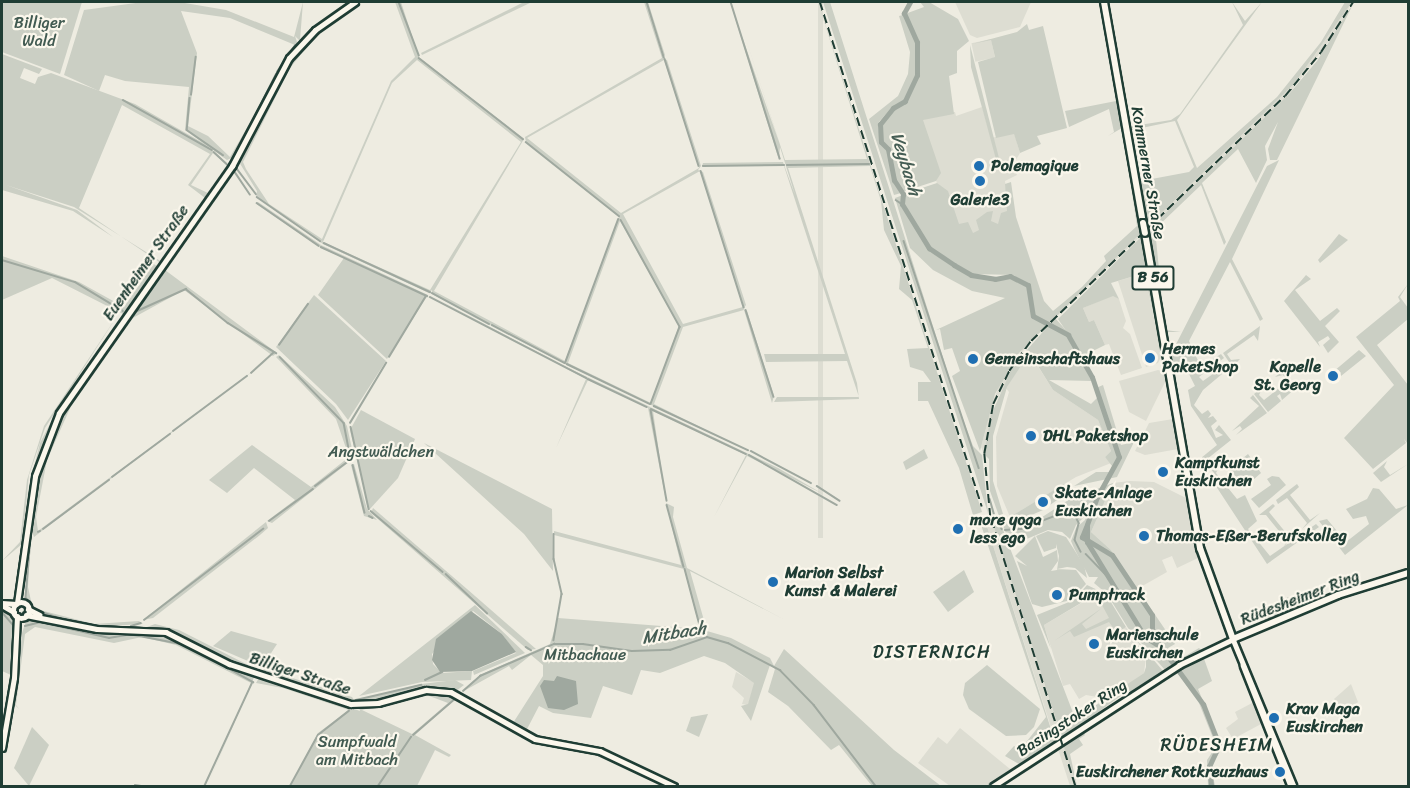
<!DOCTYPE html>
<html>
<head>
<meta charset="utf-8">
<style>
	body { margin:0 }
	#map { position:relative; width:1410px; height:788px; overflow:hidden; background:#eeece1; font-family:Sriracha,sans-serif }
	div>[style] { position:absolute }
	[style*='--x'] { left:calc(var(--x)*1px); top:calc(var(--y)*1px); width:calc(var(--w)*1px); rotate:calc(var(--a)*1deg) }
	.built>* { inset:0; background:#ddddd2; transform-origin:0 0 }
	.green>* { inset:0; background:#cbcfc4 }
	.water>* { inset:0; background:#9fa89f }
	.stream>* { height:1.5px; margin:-0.75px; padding:0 0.75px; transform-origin:0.75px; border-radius:0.75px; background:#9fa89f }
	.river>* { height:5px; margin:-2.5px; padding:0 2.5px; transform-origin:2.5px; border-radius:2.5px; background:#9fa89f }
	.roads { filter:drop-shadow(2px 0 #1f3d34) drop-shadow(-2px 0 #1f3d34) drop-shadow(0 2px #1f3d34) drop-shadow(0 -2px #1f3d34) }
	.tertiary>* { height:4.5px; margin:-2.25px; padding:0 2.25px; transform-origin:2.25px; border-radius:2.25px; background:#fbf7ec }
	.secondary>* { height:5px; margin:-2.5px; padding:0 2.5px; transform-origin:2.5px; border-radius:2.5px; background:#fbf7ec }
	.secondary>.ring { margin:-2.5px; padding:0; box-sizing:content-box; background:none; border:5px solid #fbf7ec; border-radius:50% }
	.primary>* { height:6px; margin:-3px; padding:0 3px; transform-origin:3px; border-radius:3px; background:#fbf7ec }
	.rail>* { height:1.5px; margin-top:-0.75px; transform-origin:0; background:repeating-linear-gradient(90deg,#1f3d34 0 9px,transparent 0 13.5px) }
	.bridges { filter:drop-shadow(2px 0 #1f3d34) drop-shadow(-2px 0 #1f3d34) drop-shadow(0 2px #1f3d34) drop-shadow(0 -2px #1f3d34) }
	.primary-bridge>* { height:6px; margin:-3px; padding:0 3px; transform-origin:3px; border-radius:3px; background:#fbf7ec }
	.dots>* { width:16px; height:16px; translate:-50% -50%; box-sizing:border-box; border:3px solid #fbf7ec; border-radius:50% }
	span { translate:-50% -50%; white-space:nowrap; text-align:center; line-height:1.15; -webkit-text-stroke:4.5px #fbf7ec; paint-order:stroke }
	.shield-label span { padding:2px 4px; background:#fbf7ec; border:2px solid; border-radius:4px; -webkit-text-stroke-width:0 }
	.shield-label { font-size:15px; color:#1f3d34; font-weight:700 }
	.park-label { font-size:16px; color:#415a51 }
	.poi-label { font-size:16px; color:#1f3d34; font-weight:700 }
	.left { translate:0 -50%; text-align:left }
	.right { translate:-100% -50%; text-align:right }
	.street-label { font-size:16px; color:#1f3d34 }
	.water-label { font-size:18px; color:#455d54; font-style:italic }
	.neighbourhood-label { font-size:18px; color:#1f3d34; letter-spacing:1.5px }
	.frame { position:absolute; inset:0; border:3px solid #1f3d34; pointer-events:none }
</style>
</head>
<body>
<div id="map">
	<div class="built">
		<div style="left:818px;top:2px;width:5px;height:536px"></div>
		<div style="clip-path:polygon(955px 2px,1031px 2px,1020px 27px,977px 38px,970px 35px)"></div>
		<div style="clip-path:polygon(1352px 2px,1339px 28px,1289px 94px,1148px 231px,1147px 227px,1294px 84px)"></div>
		<div style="left:991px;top:39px;width:19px;height:20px;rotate:78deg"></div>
		<div style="clip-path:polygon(982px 107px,991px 138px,1014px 133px,1020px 153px,1013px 165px,1017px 175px,1005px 181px,1010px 219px,958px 240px,937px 184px,921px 120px,949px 112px,955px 112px,956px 116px)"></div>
		<div style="clip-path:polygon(1141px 233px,1141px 236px,1056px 317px,1054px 315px)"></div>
		<div style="clip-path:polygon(1144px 273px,1162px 355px,1158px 363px,1146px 367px,1118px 281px)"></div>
		<div style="clip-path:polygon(1113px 295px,1119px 299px,1126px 321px,1123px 328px,1130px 334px,1142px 368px,1121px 375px,1109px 344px,1105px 345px,1094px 320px,1089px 322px,1083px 308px)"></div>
		<div style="clip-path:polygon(1029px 340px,994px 405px,984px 454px,981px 447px,994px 398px,1006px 372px)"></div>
		<div style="clip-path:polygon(1027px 357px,1032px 357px,1053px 390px,1098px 420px,1111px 451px,1105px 457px,1111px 463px,1076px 477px,1010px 517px,997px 486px,996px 437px,1009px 392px,1006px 388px)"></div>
		<div style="clip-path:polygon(1158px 370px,1165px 372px,1166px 380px,1146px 421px,1129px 412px,1119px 381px)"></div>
		<div style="clip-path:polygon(1173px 419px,1178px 449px,1145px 455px,1135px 451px,1149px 423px)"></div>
		<div style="clip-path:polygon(1130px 481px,1154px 482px,1186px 498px,1198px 558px,1177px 568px,1172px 556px,1162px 560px,1167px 572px,1137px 589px,1111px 550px,1091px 532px,1113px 483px)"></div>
		<div style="clip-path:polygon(985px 520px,992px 521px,999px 541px,1060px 733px,1055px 740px)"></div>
		<div style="clip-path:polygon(1097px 594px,1118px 633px,1126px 627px,1146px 657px,1144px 673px,1101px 703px,1097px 697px,1086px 695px,1079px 699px,1070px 684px,1063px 686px,1044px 625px)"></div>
		<div style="clip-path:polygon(736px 672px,755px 683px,748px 705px,742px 704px,744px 698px,732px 687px)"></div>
		<div style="clip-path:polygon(1351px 684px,1358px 702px,1347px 713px,1334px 699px)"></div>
		<div style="clip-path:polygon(1254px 702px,1263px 723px,1233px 739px,1226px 728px,1238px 719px,1235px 712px)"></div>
		<div style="clip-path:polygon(960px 728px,1010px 769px,1009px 772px,987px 786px,950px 786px,918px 763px,938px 737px,947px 744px)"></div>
		<div style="clip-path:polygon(1064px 744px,1077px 786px,1070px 786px,1058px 749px)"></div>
	</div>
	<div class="green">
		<div style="clip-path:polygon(2px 2px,82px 2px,60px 74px,2px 52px)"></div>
		<div style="clip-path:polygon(evenodd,143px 2px,179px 2px,226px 10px,294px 37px,303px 2px,300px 40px,325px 18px,352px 2px,300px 41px,295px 36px,298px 45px,277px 72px,234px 157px,227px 160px,185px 130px,189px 87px,125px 81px,105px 75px,99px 91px,64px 75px,84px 10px,143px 2px,181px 11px,230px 18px,295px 45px,230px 157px,208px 136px,188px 126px,197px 53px,181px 11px)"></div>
		<div style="clip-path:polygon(evenodd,362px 2px,315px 37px,290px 68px,243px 162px,246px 169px,269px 204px,322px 239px,391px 81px,415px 57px,395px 2px,401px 2px,419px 57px,524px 139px,434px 291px,565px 361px,619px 217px,526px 142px,525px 137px,662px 58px,644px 2px,648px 2px,665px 55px,663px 59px,667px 60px,701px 166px,698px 170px,703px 172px,746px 305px,743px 309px,747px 311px,774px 396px,772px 403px,744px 310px,683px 327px,654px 404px,748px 451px,567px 365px,432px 294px,432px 290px,429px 293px,323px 244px,256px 197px,257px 191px,239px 162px,281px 79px,311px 39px,362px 2px,417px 60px,521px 142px,430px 290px,323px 242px,392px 83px,417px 60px,362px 2px,664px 60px,699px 168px,621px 213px,527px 138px,664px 60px,362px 2px,700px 171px,743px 307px,683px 324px,623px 214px,700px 171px,362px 2px,620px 221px,679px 326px,651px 403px,568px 363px,620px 221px)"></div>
		<div style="clip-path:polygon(524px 2px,532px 2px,422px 55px,421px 53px)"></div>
		<div style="clip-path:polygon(730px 2px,779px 142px,734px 2px,785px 160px,867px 159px,818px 2px,982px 512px,973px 515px,959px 468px,928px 401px,918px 401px,918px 382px,931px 382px,923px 371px,910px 367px,907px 349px,928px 348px,912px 300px,899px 289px,901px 266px,884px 230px,881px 201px,870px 166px,788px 168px,857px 383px,859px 399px,774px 402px,777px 397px,859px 397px,847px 361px,766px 362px,764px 354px,845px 354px,784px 166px,702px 166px,703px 163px,783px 162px,795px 195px,780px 147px,779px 160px)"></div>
		<div style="clip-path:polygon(823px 2px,830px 2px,959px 408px,973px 446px,982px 455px,988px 513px)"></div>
		<div style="clip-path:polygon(920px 2px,929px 2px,958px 19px,969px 41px,957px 51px,957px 73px,949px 76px,954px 114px,923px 120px,941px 173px,936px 181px,902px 192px,895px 179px,889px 150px,882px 140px,880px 125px,893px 109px,906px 102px,918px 75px,917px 41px,905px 14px,924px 7px)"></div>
		<div style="clip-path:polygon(1100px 2px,1122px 128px,1108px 136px,1114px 132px,1109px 109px,1069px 127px,1065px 111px,1116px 101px)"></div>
		<div style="clip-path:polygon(evenodd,1107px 2px,1109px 2px,1126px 97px,1130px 126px,1133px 126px,1171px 120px,1180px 114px,1243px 25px,1232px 2px,1245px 21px,1262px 2px,1177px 120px,1197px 168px,1277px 97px,1321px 42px,1345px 2px,1352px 2px,1294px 84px,1147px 227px,1129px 130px,1135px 128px,1129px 128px,1107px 2px,1175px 121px,1194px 167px,1189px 172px,1141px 181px,1132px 130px,1175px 121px)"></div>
		<div style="clip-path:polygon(1354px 2px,1277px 160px,1270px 160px,1268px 149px,1278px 122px,1265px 146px,1267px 160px,1256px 183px,1238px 149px,1202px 183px,1226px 242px,1224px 245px,1201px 185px,1155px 229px,1165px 330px,1181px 332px,1165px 332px,1146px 232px,1289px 94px,1317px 61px)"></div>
		<div style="clip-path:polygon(903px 15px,916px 43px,915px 76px,904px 101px,892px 107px,878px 123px,880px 141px,887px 149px,893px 179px,901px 193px,894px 195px,869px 119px,898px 96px,908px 74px,910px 52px,899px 16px)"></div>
		<div style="clip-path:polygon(1027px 24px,1029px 30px,1043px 26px,1067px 128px,1037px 136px,1041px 144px,1020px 153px,1014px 134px,996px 138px,978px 62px,995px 57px,991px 40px,972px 44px,1017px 32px)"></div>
		<div style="clip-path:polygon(970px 45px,1000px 162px,997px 163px,971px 67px)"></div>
		<div style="clip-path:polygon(evenodd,2px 54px,42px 69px,39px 74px,24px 68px,20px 78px,35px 84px,38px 77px,51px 73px,135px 104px,205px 144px,228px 164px,229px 167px,212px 189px,228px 166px,213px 153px,191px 185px,210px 194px,162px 262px,74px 207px,6px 185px,77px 210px,113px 237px,73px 211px,2px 190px,2px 54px,122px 105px,210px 154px,188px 185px,205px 198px,159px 262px,79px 208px,122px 105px)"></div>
		<div style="clip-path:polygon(1123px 133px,1141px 233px,1019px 353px,995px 394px,980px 451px,952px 376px,960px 371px,952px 348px,944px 350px,940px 329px,936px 330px,1005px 298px,972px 291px,933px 270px,910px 248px,895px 198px,903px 195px,900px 204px,930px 251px,970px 276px,995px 280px,1011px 277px,1025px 285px,1014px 275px,972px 274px,932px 250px,902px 204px,904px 194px,937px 183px,948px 191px,959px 224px,968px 222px,973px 233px,979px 230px,976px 220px,987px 212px,993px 211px,991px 221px,998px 224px,1001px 213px,1007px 211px,1005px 184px,1011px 182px,1016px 217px,1044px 301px,1053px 311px,1082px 287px,1106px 261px,1104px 256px,1137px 226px)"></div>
		<div style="clip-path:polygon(1279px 160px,1232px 259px,1263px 319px,1260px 321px,1230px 262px,1189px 341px,1200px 365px,1173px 374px,1169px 358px,1267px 166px)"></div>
		<div style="clip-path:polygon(258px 202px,321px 245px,428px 295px,387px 359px,318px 295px,344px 258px,321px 248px,255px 203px)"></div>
		<div style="clip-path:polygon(1339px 234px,1348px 240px,1320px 263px,1318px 260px)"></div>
		<div style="clip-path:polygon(1141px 237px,1161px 347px,1144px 273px,1111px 283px,1119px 299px,1113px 296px,1083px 308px,1089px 322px,1094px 320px,1105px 345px,1083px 356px,1058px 319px)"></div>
		<div style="clip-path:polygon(2px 256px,79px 282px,124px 307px,153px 265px,144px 257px,158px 267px,123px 314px,52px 278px,2px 300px)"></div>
		<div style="clip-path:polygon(evenodd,162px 269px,95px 363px,68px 402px,165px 270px,277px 353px,34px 537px,31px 528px,28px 587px,33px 610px,25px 598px,28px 551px,35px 488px,48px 439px,72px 395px,162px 269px,184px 290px,273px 356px,38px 531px,36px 517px,47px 460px,71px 406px,131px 319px,184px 290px)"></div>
		<div style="clip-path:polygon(1306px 275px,1311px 279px,1295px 290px,1320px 321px,1337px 308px,1340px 311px,1325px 326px,1339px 342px,1328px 353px,1323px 345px,1330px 339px,1328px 336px,1318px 342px,1320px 347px,1284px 301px)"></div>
		<div style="clip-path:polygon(1408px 284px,1400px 297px,1408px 308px,1408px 319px,1377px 345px,1408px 385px,1408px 444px,1404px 439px,1406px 443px,1373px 469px,1344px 438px,1394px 385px,1356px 337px,1400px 301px,1398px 297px)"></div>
		<div style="clip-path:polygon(314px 295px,386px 361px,348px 420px,336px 404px,276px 347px)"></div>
		<div style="clip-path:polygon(431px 296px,562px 365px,778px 468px,823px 494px,747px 456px,714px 517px,746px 455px,653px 411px,666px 501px,648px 408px,588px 380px,556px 448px,586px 379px)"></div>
		<div style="clip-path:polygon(119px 313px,45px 428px,29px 475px,22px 544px,2px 561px,20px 542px,27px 480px,44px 426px)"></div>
		<div style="clip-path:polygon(122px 317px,66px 398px,48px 432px,32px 482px,18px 601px,10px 603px,16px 599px,28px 491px,40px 443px,65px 395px)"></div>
		<div style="clip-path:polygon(1055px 318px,1072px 337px,1097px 385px,1092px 381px,1049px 380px,1091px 404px,1099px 396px,1096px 388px,1103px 385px,1121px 445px,1134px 442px,1117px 477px,1074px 486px,1096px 472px,1110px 472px,1112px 466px,1105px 457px,1111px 451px,1098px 420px,1053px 390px,1033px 358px,1027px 357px,1007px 387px,993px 436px,993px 481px,1003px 514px,999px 516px,990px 491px,989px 459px,984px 454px,991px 415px,1013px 366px)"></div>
		<div style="clip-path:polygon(1260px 326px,1258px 341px,1254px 335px,1227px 354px,1231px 360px,1240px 359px,1235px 364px,1229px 362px,1223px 353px)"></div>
		<div style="clip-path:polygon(1359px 350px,1366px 356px,1331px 384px,1329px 380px,1341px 373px,1337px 369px,1327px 377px)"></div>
		<div style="clip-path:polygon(1221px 354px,1224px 358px,1199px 377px,1203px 381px,1227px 364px,1228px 369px,1203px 390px,1194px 405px,1202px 414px,1208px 410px,1211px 414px,1208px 418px,1213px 416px,1217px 421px,1211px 426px,1216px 438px,1223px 435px,1215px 430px,1219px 425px,1231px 440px,1192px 471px,1190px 467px,1217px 445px,1191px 406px,1188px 390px,1195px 386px,1189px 374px)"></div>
		<div style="clip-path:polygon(279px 355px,335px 407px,347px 426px,354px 458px,272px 523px,267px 521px,295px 500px,254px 468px,227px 493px,209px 480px,252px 445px,311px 487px,349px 457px,336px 419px,276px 357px)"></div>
		<div style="clip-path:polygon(1282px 371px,1296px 388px,1282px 400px,1280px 394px,1277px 396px,1281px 401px,1268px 412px,1254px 394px,1263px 387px,1259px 395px,1264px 400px,1288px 381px,1283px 375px,1275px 377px)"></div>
		<div style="clip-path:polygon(1253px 395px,1267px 413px,1236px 435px,1242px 429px,1240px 426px,1232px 431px,1259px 406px,1250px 398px)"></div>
		<div style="clip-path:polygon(361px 410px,415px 439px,398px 478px,369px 510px,350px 430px)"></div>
		<div style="clip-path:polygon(424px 443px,552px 509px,553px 571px,524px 534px)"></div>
		<div style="clip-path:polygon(924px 449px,928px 458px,906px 470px,903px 462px)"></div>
		<div style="clip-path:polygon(1248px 454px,1261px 473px,1245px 487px,1222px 461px,1225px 458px,1232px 467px)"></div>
		<div style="clip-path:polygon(1387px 461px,1384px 467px,1390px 475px,1408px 464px,1381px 482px,1373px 473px)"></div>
		<div style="clip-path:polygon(354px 464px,367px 509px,377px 520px,364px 516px,351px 465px)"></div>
		<div style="clip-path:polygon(1220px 465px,1216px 473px,1237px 499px,1245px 495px,1257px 521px,1248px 529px,1270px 556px,1316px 524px,1319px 527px,1267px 564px,1210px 477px,1214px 473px,1210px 468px,1214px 470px)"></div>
		<div style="clip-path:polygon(1272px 476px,1279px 477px,1286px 485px,1259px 508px,1251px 499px,1271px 485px,1267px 479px)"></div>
		<div style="clip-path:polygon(1113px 483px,1091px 532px,1111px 550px,1175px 644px,1168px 648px,1177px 661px,1199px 648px,1201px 650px,1165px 670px,1128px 628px,1107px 594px,1094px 583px,1098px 577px,1089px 577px,1074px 548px,1071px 541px,1076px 528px,1085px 520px,1087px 514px,1076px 525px,1070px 539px,1062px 532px,1048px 530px,1015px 544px,1009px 542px,1003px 525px,1003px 522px,1033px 523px,1070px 499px)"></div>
		<div style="clip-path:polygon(1064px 484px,1067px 493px,1043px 510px,1027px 517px,1010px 517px)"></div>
		<div style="clip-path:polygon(1297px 484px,1299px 487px,1290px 495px,1310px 520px,1320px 513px,1302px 529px,1307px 523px,1287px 498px,1278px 504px,1276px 500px)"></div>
		<div style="clip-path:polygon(1373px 488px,1379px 489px,1396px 509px,1408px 505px,1345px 555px,1319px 521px,1327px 519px,1346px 542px,1369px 524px,1366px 516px,1353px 519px,1346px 509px,1367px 499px)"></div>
		<div style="clip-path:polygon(666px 503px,674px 507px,673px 517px,687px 568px,787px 621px,690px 571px,707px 631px,731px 638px,770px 658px,774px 666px,784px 649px,894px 750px,941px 786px,872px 786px,839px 745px,831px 750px,788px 706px,768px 692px,775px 669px,770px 665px,751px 721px,741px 706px,748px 704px,754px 683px,725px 663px,704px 656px,660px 673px,641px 670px,632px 695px,603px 686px,591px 718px,553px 713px,539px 706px,526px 731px,513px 723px,543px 676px,543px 665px,531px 655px,512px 670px,509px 666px,462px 692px,480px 675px,550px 644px,558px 618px,700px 629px,684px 569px,554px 535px,554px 531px,681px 565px)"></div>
		<div style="clip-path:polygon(1273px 504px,1275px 506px,1269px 512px,1291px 539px,1295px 536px,1284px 546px,1287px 541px,1266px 515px,1259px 515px)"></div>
		<div style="clip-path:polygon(373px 508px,467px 589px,536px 649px,528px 650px,371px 513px)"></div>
		<div style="clip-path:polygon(979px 519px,985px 520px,1055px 742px,1019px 764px,1005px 756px,1014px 746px,1020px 750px,1046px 717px)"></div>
		<div style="clip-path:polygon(992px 521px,1000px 522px,1075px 718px,1119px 691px,1122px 695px,1062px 738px)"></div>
		<div style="clip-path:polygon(266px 522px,268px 528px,260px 535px,153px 618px,143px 620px)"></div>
		<div style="clip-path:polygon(1048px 531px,1066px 537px,1084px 565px,1087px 578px,1075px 568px,1067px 567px,1057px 569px,1076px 570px,1086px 584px,1071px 600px,1042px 607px,1032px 604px,1017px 561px,1027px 566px,1015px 556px,1035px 536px,1043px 557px,1057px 550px,1058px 561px,1051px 571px,1057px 570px,1059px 556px,1056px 544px,1056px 548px,1044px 552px,1036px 536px)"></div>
		<div style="clip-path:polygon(964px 570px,974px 592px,948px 612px,933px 592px)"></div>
		<div style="clip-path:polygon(1087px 585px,1106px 594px,1126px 627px,1117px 633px,1109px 622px,1074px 637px,1070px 631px,1054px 641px,1102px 608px,1082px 624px,1086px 629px,1109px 618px,1096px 594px,1044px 625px,1051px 649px,1037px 615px,1074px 600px)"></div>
		<div style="clip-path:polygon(1288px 597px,1295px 610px,1266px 622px,1263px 615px)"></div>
		<div style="clip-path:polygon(475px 605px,525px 653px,474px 675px,473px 671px,516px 653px,502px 634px,473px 611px,432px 654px,433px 664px,442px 673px,472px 671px,471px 680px,422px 682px,359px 696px)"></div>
		<div style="clip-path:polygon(2px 608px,14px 622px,11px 691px,2px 741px,11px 675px,2px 671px)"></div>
		<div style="clip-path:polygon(36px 609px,94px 624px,139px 621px,143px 624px,94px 627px,49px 617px,35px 611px)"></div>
		<div style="clip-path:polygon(32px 618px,127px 635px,153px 632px,168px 635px,255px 675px,207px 786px,251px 683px,176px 645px,142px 637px,114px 643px,35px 627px,25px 634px,16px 705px,19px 709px,14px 704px,22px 633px,26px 621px)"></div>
		<div style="clip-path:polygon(155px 624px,179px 630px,260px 671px,227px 662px,177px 634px,147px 627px)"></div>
		<div style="clip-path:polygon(231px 631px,277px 644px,262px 667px,213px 646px)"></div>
		<div style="clip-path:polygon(1135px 638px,1163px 671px,1130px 692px,1126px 685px,1144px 673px,1146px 667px,1146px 654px)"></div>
		<div style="clip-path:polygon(1203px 656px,1212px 681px,1198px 689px,1222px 746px,1217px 748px,1199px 703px,1176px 671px)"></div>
		<div style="clip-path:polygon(987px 665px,1040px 709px,1034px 727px,1026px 735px,1006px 736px,969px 709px,963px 695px,965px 683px)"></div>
		<div style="clip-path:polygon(264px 669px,352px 697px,354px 700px,262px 673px)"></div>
		<div style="clip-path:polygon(evenodd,260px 676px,360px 711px,359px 707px,421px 692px,443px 692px,458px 697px,415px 735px,451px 755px,449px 757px,435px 750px,417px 786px,290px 786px,318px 733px,349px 710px,283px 688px,256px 683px,260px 676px,424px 694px,448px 703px,412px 734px,362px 710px,424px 694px)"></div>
		<div style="clip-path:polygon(455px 680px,464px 685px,456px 691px,429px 688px,377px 702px,355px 701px,421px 684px)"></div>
		<div style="clip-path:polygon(708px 714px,699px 737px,686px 731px,691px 717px)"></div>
		<div style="clip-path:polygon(32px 727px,49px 745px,29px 786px,14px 768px)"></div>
		<div style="clip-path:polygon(1082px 731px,1085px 735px,1079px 739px,1083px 745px,1070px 754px,1077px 786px,1063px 744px)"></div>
		<div style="clip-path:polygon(1222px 748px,1211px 766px,1215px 786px,1208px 786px,1207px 760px,1213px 751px)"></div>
	</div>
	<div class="water">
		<div style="clip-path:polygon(471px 611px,502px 634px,516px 652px,472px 671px,440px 672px,432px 660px,436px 639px)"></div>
		<div style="clip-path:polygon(557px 676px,576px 681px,578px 704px,564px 710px,548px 708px,540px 686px,544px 680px,554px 681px)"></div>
	</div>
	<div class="stream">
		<div style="--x:399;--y:2;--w:57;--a:69.3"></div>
		<div style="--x:647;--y:2;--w:58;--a:72.8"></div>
		<div style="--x:731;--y:2;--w:164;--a:72.6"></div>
		<div style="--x:419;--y:58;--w:132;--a:37.9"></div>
		<div style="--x:665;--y:59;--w:112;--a:72.4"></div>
		<div style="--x:277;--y:72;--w:32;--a:-56"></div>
		<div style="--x:191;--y:95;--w:38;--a:-83"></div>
		<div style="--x:190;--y:98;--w:32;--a:95"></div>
		<div style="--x:187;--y:130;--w:44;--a:34.8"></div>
		<div style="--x:123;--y:100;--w:102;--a:29.3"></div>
		<div style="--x:251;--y:124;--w:56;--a:-63.4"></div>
		<div style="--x:526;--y:142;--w:119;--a:38.5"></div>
		<div style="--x:214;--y:152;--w:19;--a:43"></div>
		<div style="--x:235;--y:155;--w:13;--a:-61"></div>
		<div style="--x:787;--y:165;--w:82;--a:-0.7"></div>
		<div style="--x:235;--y:166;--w:35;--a:53"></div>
		<div style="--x:703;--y:166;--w:81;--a:-0.7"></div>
		<div style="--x:701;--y:171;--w:143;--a:72.5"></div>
		<div style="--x:235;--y:172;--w:27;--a:56"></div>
		<div style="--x:257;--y:197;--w:77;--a:34.9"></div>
		<div style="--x:896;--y:200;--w:7;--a:34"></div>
		<div style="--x:257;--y:203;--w:75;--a:34.7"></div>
		<div style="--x:621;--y:220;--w:122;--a:61.1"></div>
		<div style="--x:680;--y:327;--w:82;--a:110.6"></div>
		<div style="--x:904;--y:241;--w:239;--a:71.7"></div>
		<div style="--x:324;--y:243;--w:117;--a:24.8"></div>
		<div style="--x:321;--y:247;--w:117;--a:24.8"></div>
		<div style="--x:2;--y:260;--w:76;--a:16.8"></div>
		<div style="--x:75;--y:282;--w:56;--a:31.1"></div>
		<div style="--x:432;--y:293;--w:65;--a:28.5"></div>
		<div style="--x:430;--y:297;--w:176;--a:27.4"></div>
		<div style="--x:746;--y:310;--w:91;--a:72.2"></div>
		<div style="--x:135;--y:312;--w:56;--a:-24.3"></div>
		<div style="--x:186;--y:289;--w:54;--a:39"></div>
		<div style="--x:228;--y:323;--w:57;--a:32"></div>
		<div style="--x:492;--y:325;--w:82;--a:27.5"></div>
		<div style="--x:565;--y:363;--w:153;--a:-69.7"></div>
		<div style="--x:279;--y:345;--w:50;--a:-54.7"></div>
		<div style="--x:280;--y:357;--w:92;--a:45.9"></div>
		<div style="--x:344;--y:423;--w:38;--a:79"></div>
		<div style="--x:351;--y:460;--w:44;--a:143.4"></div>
		<div style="--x:389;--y:357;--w:71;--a:-58.8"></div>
		<div style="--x:567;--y:364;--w:92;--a:25.7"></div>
		<div style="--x:251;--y:373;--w:31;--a:-42"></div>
		<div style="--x:588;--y:379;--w:65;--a:25.4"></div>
		<div style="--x:654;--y:406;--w:104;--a:25.1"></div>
		<div style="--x:651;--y:409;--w:105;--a:25.3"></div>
		<div style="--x:651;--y:410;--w:92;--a:80"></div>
		<div style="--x:350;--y:423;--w:70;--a:-59"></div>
		<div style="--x:351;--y:427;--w:84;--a:77.6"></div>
		<div style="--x:173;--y:431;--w:92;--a:-36.6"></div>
		<div style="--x:751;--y:451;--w:68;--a:28.1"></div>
		<div style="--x:749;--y:455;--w:101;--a:29.6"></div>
		<div style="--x:353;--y:465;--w:49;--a:76"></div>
		<div style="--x:112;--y:477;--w:72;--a:-36.6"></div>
		<div style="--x:817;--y:486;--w:27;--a:33"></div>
		<div style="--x:990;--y:499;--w:15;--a:74"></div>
		<div style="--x:667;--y:505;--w:64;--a:74.7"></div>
		<div style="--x:371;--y:511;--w:94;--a:40.3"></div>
		<div style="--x:369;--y:516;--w:4;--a:27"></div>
		<div style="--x:269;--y:521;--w:54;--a:-36"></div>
		<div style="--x:998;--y:522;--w:8;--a:60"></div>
		<div style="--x:1079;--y:524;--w:16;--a:104"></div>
		<div style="--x:1075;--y:540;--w:13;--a:63"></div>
		<div style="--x:43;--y:529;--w:82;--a:-36.6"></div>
		<div style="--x:1005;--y:530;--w:16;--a:-4"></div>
		<div style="--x:1021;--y:529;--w:47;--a:-21.1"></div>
		<div style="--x:1065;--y:512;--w:10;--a:17"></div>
		<div style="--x:1075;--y:515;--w:9;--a:63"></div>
		<div style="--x:38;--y:532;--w:2;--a:-27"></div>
		<div style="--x:554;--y:534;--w:25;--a:90"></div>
		<div style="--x:554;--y:559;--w:36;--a:77"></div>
		<div style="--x:562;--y:594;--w:47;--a:99.9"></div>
		<div style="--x:31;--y:538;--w:60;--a:94.8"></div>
		<div style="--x:26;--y:598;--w:12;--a:59"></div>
		<div style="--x:1086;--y:554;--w:33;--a:46"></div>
		<div style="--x:685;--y:569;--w:62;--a:75.1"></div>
		<div style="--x:446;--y:574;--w:57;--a:43.6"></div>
		<div style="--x:36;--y:610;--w:31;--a:19"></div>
		<div style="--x:2;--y:612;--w:18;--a:49"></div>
		<div style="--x:144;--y:620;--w:150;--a:-37.4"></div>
		<div style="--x:25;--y:626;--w:16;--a:-14"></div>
		<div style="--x:41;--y:622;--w:70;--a:13.2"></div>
		<div style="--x:109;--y:638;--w:17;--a:-10"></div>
		<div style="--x:131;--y:626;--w:10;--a:-17"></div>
		<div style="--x:129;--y:634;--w:58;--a:10.9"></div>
		<div style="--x:186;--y:645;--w:77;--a:28.9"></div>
		<div style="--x:253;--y:682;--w:115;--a:114.8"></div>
		<div style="--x:526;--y:647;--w:6;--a:31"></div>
		<div style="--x:425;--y:680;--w:19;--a:-25"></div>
		<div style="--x:11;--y:682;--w:10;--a:-84"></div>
		<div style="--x:463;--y:691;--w:23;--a:-41"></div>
		<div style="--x:480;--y:676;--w:81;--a:-23.4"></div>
		<div style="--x:554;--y:644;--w:29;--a:0"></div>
		<div style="--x:583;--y:644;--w:49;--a:8.1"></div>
		<div style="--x:632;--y:651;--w:38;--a:-2"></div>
		<div style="--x:670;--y:650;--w:39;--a:-19"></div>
		<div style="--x:707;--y:637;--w:22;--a:16"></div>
		<div style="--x:728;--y:643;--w:59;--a:27.4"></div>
		<div style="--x:780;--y:670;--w:49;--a:45.8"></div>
		<div style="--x:814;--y:705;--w:102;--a:52.6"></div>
		<div style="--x:356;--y:700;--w:67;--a:-13"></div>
		<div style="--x:413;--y:735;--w:57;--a:-40.7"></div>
		<div style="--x:135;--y:785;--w:6;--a:9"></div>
		<div style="--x:290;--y:786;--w:58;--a:-61.2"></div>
		<div style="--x:318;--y:735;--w:39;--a:-38"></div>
		<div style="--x:378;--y:786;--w:59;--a:-56"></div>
	</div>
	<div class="river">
		<div style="--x:910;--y:2;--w:13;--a:119"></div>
		<div style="--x:904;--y:13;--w:32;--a:66"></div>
		<div style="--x:917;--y:42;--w:33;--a:90"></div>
		<div style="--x:917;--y:75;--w:29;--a:115"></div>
		<div style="--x:905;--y:101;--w:14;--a:150"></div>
		<div style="--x:893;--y:108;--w:21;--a:129"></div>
		<div style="--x:880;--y:124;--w:18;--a:87"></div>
		<div style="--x:881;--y:142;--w:10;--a:45"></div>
		<div style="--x:888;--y:149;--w:32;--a:79"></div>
		<div style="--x:894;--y:180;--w:17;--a:57"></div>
		<div style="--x:903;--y:194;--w:10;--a:96"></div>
		<div style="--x:902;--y:204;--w:52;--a:58.5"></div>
		<div style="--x:929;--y:248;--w:30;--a:34"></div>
		<div style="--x:954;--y:265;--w:20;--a:30"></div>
		<div style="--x:971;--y:275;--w:24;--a:9"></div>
		<div style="--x:995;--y:279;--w:15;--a:-11"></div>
		<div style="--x:1010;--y:276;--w:20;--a:27"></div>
		<div style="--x:1028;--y:285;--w:31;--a:81"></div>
		<div style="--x:1033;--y:316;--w:40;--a:28"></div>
		<div style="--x:1068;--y:335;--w:48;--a:60.3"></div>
		<div style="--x:1092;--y:377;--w:84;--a:71.4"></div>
		<div style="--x:1119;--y:457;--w:46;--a:118.8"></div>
		<div style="--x:1097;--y:497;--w:30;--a:110"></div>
		<div style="--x:1087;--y:525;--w:17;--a:90"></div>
		<div style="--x:1087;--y:542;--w:111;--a:58.6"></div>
		<div style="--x:1145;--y:637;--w:19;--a:32"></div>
		<div style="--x:1161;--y:647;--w:71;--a:53.6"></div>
		<div style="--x:1203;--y:704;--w:44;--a:68.7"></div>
		<div style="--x:1219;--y:745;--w:23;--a:115"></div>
		<div style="--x:1209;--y:766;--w:20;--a:84"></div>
		<div style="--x:1086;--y:527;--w:11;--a:112"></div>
		<div style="--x:1082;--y:537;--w:35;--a:31"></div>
		<div style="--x:1112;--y:555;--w:72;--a:56.3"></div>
		<div style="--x:1152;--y:615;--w:14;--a:90"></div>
		<div style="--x:1152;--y:629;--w:17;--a:66"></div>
	</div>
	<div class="roads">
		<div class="tertiary">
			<div style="--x:2;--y:603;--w:14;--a:4"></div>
			<div style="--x:2;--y:605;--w:14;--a:30"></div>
			<div style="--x:28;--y:609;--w:13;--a:27"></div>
			<div style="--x:26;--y:615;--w:72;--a:11.2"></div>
			<div style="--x:97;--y:629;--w:69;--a:2.5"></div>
			<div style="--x:166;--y:632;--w:71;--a:26.9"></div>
			<div style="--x:229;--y:664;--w:128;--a:18.2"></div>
			<div style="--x:351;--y:704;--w:27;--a:-2"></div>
			<div style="--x:378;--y:703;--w:50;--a:-15.2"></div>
			<div style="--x:426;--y:690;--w:25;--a:5"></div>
			<div style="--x:451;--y:692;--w:96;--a:29.2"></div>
			<div style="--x:535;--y:739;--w:66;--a:10.5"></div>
			<div style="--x:600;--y:751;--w:82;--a:25.3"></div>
			<div style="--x:1233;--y:639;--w:159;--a:67.5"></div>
			<div style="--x:1243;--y:665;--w:130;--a:68.4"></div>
		</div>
		<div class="secondary">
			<div class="ring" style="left:13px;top:602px;width:11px;height:11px"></div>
			<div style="--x:17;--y:603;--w:128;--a:-81.9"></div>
			<div style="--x:35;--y:476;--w:67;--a:-69.1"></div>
			<div style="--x:59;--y:413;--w:302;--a:-55"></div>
			<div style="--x:232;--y:166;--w:122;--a:-62.2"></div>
			<div style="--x:289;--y:58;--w:38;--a:-47"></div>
			<div style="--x:315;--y:30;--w:49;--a:-35"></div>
			<div style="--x:2;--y:748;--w:71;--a:-80.3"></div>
			<div style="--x:14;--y:678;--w:62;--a:-87.2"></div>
			<div style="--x:993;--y:786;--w:222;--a:-33"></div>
			<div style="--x:1179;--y:665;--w:60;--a:-25.7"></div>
		</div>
		<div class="primary">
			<div style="--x:1104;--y:2;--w:224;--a:80"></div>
			<div style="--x:1145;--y:233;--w:320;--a:80.1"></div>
			<div style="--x:1200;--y:548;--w:97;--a:70.1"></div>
			<div style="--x:1233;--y:639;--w:114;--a:-22.7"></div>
			<div style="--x:1338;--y:595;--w:73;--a:-17.4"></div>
		</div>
	</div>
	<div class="rail">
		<div style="--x:820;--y:2;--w:530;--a:72.21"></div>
		<div style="--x:1075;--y:786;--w:282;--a:-107.5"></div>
		<div style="--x:990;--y:517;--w:63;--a:-95.4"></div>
		<div style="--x:984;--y:454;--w:51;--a:-79.8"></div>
		<div style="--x:993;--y:404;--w:37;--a:-64"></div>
		<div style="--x:1009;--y:371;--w:37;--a:-54"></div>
		<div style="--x:1031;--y:341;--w:353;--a:-44"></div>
		<div style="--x:1285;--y:96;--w:57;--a:-50.7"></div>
		<div style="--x:1321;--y:52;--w:59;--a:-57.4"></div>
	</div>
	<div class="bridges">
		<div class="primary-bridge">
			<div style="--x:1143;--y:223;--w:10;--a:79"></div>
		</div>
	</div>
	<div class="dots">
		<div style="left:979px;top:166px;background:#1f6fb2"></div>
		<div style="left:980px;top:181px;background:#1f6fb2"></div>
		<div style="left:1150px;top:358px;background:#1f6fb2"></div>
		<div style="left:973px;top:359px;background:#1f6fb2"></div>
		<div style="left:1333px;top:376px;background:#1f6fb2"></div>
		<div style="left:1031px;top:436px;background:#1f6fb2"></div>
		<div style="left:1163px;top:472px;background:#1f6fb2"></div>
		<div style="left:1043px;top:502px;background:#1f6fb2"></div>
		<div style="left:958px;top:529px;background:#1f6fb2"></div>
		<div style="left:1144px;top:536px;background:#1f6fb2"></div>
		<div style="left:773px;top:582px;background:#1f6fb2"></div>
		<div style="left:1057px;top:595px;background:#1f6fb2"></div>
		<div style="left:1094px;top:644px;background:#1f6fb2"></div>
		<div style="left:1274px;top:718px;background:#1f6fb2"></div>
		<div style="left:1280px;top:772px;background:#1f6fb2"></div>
	</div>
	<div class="shield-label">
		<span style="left:1153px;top:278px">B 56</span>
	</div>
	<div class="park-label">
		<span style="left:39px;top:32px">Billiger<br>Wald</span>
		<span style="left:381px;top:452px">Angstwäldchen</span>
		<span style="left:585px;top:655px">Mitbachaue</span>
		<span style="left:357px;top:751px">Sumpfwald<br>am Mitbach</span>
	</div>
	<div class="poi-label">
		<span class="left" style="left:991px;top:166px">Polemagique</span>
		<span style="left:980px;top:200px">Galerie3</span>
		<span class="left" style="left:1162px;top:358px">Hermes<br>PaketShop</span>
		<span class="left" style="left:985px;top:359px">Gemeinschaftshaus</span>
		<span class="right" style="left:1321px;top:376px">Kapelle<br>St. Georg</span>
		<span class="left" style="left:1043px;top:436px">DHL Paketshop</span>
		<span class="left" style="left:1175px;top:472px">Kampfkunst<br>Euskirchen</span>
		<span class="left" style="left:1055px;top:502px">Skate-Anlage<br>Euskirchen</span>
		<span class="left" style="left:970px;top:529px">more yoga<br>less ego</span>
		<span class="left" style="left:1156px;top:536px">Thomas-Eßer-Berufskolleg</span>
		<span class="left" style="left:785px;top:582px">Marion Selbst<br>Kunst &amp; Malerei</span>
		<span class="left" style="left:1069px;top:595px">Pumptrack</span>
		<span class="left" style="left:1106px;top:644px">Marienschule<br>Euskirchen</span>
		<span class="left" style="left:1286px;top:718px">Krav Maga<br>Euskirchen</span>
		<span class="right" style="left:1268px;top:772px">Euskirchener Rotkreuzhaus</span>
	</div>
	<div class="street-label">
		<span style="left:1148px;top:173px;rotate:80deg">Kommerner Straße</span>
		<span style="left:146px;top:263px;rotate:-55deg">Euenheimer Straße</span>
		<span style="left:1300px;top:598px;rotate:-21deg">Rüdesheimer Ring</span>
		<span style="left:300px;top:674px;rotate:18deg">Billiger Straße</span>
		<span style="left:1072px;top:718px;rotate:-33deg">Basingstoker Ring</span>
	</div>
	<div class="water-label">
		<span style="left:906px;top:164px;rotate:73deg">Veybach</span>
		<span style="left:674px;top:633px;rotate:-9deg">Mitbach</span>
	</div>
	<div class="neighbourhood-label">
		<span style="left:932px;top:652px">DISTERNICH</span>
		<span style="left:1217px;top:745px">RÜDESHEIM</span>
	</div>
	<div class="frame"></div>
</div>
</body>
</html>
